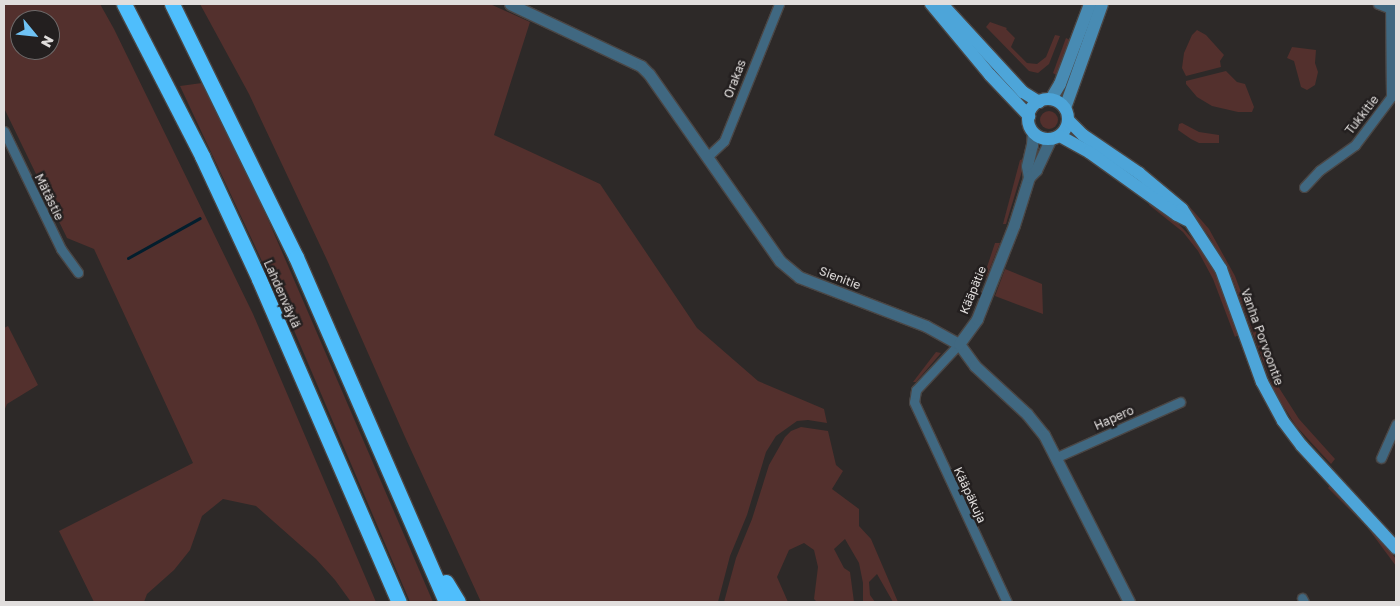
<!DOCTYPE html>
<html>
<head>
<meta charset="utf-8">
<style>
	body { margin:0 }
	#map { position:relative; width:1400px; height:606px; overflow:hidden; background:#2d2928; font-family:"Golos Text",sans-serif }
	div>[style] { position:absolute }
	[style*='--x'] { left:calc(var(--x)*1px); top:calc(var(--y)*1px); width:calc(var(--w)*1px); rotate:calc(var(--a)*1deg) }
	.green>* { inset:0; background:#53302d }
	.round { border-radius:50% }
	.stream>* { height:3px; margin:-1.5px; padding:0 1.5px; transform-origin:1.5px; border-radius:1.5px; background:#031e2d }
	.roads { filter:drop-shadow(1px 0 #4a4645) drop-shadow(-1px 0 #4a4645) drop-shadow(0 1px #4a4645) drop-shadow(0 -1px #4a4645) }
	.minor>* { height:9px; margin:-4.5px; padding:0 4.5px; transform-origin:4.5px; border-radius:4.5px; background:#406881 }
	.tertiary>* { height:11px; margin:-5.5px; padding:0 5.5px; transform-origin:5.5px; border-radius:5.5px; background:#406881 }
	.secondary>* { height:12px; margin:-6px; padding:0 6px; transform-origin:6px; border-radius:6px; background:#488bb3 }
	.primary>* { height:12px; margin:-6px; padding:0 6px; transform-origin:6px; border-radius:6px; background:#4da5d9 }
	.primary>.ring { margin:-6px; padding:0; box-sizing:content-box; background:none; border:12px solid #4da5d9; border-radius:50% }
	.motorway>* { height:15px; margin:-7.5px; padding:0 7.5px; transform-origin:7.5px; border-radius:7.5px; background:#4fbefc }
	span { translate:-50% -50%; white-space:nowrap; text-align:center; line-height:1.15; -webkit-text-stroke:5px #231f1f; paint-order:stroke }
	.street-label { font-size:12px; color:#e1dedd }
	.frame { position:absolute; inset:0; border:5px solid #e1dedd; pointer-events:none }
	.north { position:absolute; left:10px; top:10px; width:50px; height:50px; box-sizing:border-box; background:#231f1f; border:1px solid #6f6b6b; border-radius:50%; rotate:118deg; font-size:14px; font-weight:700; line-height:20px; text-align:center; color:#e1dedd }
	.north::after { content:''; display:block; margin:auto; width:18px; height:22px; background:#6fc2f4; clip-path:polygon(50% 0,100% 100%,50% 72%,0 100%) }
</style>
</head>
<body>
<div id="map">
	<div class="green">
		<div style="clip-path:polygon(evenodd,4px 4px,100px 4px,114px 29px,253px 314px,376px 602px,351px 602px,335px 580px,316px 559px,256px 506px,223px 499px,202px 516px,190px 550px,174px 570px,147px 594px,144px 602px,94px 602px,59px 531px,193px 463px,94px 249px,67px 238px,4px 108px,4px 4px,20px 20px,50px 20px,50px 50px,20px 50px,20px 20px)"></div>
		<div style="clip-path:polygon(200px 4px,490px 4px,530px 22px,494px 135px,600px 184px,697px 328px,758px 381px,824px 409px,827px 423px,808px 420px,797px 421px,776px 436px,766px 452px,747px 515px,730px 556px,718px 602px,481px 602px,405px 437px,327px 260px,249px 94px)"></div>
		<div style="clip-path:polygon(990px 22px,1007px 28px,1006px 29px,1015px 38px,1011px 47px,1027px 63px,1037px 64px,1046px 57px,1055px 35px,1060px 36px,1049px 64px,1038px 73px,1029px 71px,986px 27px)"></div>
		<div style="clip-path:polygon(1197px 30px,1206px 35px,1224px 55px,1220px 61px,1221px 67px,1186px 76px,1182px 68px,1184px 53px,1192px 35px)"></div>
		<div style="clip-path:polygon(1066px 38px,1070px 40px,1059px 77px,1053px 73px)"></div>
		<div style="clip-path:polygon(1292px 47px,1316px 50px,1315px 63px,1318px 72px,1315px 85px,1307px 90px,1301px 87px,1294px 61px,1287px 58px)"></div>
		<div style="clip-path:polygon(1226px 71px,1237px 82px,1245px 84px,1254px 107px,1252px 112px,1238px 112px,1212px 106px,1197px 97px,1186px 84px,1186px 81px)"></div>
		<div style="clip-path:polygon(202px 83px,254px 187px,433px 602px,410px 602px,290px 321px,180px 86px)"></div>
		<div class="round" style="left:1040px;top:111px;width:18px;height:18px"></div>
		<div style="clip-path:polygon(1182px 123px,1199px 132px,1219px 135px,1219px 143px,1199px 143px,1191px 139px,1178px 130px,1179px 124px)"></div>
		<div style="clip-path:polygon(1093px 134px,1166px 186px,1189px 206px,1209px 229px,1235px 276px,1274px 380px,1299px 419px,1335px 459px,1331px 464px,1296px 426px,1275px 393px,1231px 275px,1209px 236px,1188px 210px)"></div>
		<div style="clip-path:polygon(1026px 158px,1006px 224px,1003px 224px,1020px 160px)"></div>
		<div style="clip-path:polygon(1150px 202px,1174px 219px,1200px 247px,1217px 277px,1238px 335px,1235px 337px,1213px 279px,1198px 251px,1183px 232px,1149px 205px)"></div>
		<div style="clip-path:polygon(995px 243px,1000px 243px,987px 276px,983px 279px)"></div>
		<div style="clip-path:polygon(1005px 269px,1042px 284px,1043px 314px,995px 296px)"></div>
		<div style="clip-path:polygon(8px 326px,38px 385px,7px 404px,4px 411px,4px 328px)"></div>
		<div style="clip-path:polygon(936px 352px,941px 353px,916px 382px,913px 382px)"></div>
		<div style="clip-path:polygon(801px 427px,828px 431px,836px 465px,843px 471px,832px 489px,859px 509px,859px 526px,871px 539px,898px 602px,893px 602px,877px 574px,869px 582px,870px 595px,875px 602px,863px 602px,863px 583px,859px 563px,845px 539px,834px 549px,844px 568px,850px 572px,854px 602px,817px 602px,814px 599px,818px 567px,814px 550px,804px 543px,789px 550px,777px 577px,788px 602px,724px 602px,736px 558px,752px 519px,769px 465px,785px 437px,791px 431px)"></div>
		<div style="clip-path:polygon(1330px 485px,1386px 546px,1396px 559px,1396px 566px,1367px 527px,1328px 488px)"></div>
	</div>
	<div class="stream">
		<div style="--x:128;--y:258;--w:82;--a:-29.1"></div>
	</div>
	<div class="roads">
		<div class="minor">
			<div style="--x:1378;--y:4;--w:14;--a:21"></div>
			<div style="--x:4;--y:131;--w:131;--a:64.2"></div>
			<div style="--x:61;--y:249;--w:29;--a:54"></div>
			<div style="--x:707;--y:157;--w:23;--a:-43"></div>
			<div style="--x:724;--y:141;--w:148;--a:-68.1"></div>
			<div style="--x:1304;--y:187;--w:23;--a:-47"></div>
			<div style="--x:1320;--y:170;--w:43;--a:-35.5"></div>
			<div style="--x:1355;--y:145;--w:60;--a:-53.1"></div>
			<div style="--x:1391;--y:97;--w:93;--a:-90.6"></div>
			<div style="--x:959;--y:344;--w:63;--a:133.1"></div>
			<div style="--x:916;--y:390;--w:12;--a:99"></div>
			<div style="--x:914;--y:402;--w:221;--a:65.1"></div>
			<div style="--x:1057;--y:457;--w:135;--a:-24.1"></div>
			<div style="--x:1381;--y:458;--w:37;--a:-66"></div>
			<div style="--x:1302;--y:598;--w:4;--a:63"></div>
		</div>
		<div class="tertiary">
			<div style="--x:510;--y:4;--w:145;--a:25.3"></div>
			<div style="--x:641;--y:66;--w:11;--a:45"></div>
			<div style="--x:649;--y:74;--w:228;--a:55"></div>
			<div style="--x:780;--y:261;--w:25;--a:40"></div>
			<div style="--x:799;--y:277;--w:136;--a:21.1"></div>
			<div style="--x:926;--y:326;--w:38;--a:29"></div>
			<div style="--x:959;--y:344;--w:27;--a:54"></div>
			<div style="--x:975;--y:366;--w:71;--a:42.7"></div>
			<div style="--x:1027;--y:414;--w:27;--a:51"></div>
			<div style="--x:1044;--y:435;--w:187;--a:63"></div>
			<div style="--x:1029;--y:177;--w:11;--a:-100"></div>
			<div style="--x:1027;--y:166;--w:22;--a:-77"></div>
			<div style="--x:1032;--y:145;--w:13;--a:-86"></div>
			<div style="--x:959;--y:344;--w:31;--a:-54"></div>
			<div style="--x:977;--y:319;--w:101;--a:-68.5"></div>
			<div style="--x:1014;--y:225;--w:50;--a:-72.6"></div>
			<div style="--x:1029;--y:177;--w:10;--a:-45"></div>
			<div style="--x:1036;--y:170;--w:33;--a:-65"></div>
		</div>
		<div class="secondary">
			<div style="--x:1051;--y:99;--w:17;--a:-59"></div>
			<div style="--x:1060;--y:84;--w:85;--a:-69.4"></div>
			<div style="--x:1065;--y:108;--w:110;--a:-70.4"></div>
		</div>
		<div class="primary">
			<div style="--x:931;--y:4;--w:92;--a:50.3"></div>
			<div style="--x:990;--y:75;--w:57;--a:46.4"></div>
			<div style="--x:942;--y:4;--w:120;--a:47.4"></div>
			<div style="--x:1023;--y:92;--w:19;--a:32"></div>
			<div class="ring" style="left:1028px;top:99px;width:28px;height:28px"></div>
			<div style="--x:1069;--y:121;--w:20;--a:45"></div>
			<div style="--x:1083;--y:135;--w:68;--a:34.2"></div>
			<div style="--x:1139;--y:173;--w:56;--a:39.9"></div>
			<div style="--x:1182;--y:209;--w:72;--a:57"></div>
			<div style="--x:1221;--y:269;--w:120;--a:70.1"></div>
			<div style="--x:1262;--y:382;--w:44;--a:61.7"></div>
			<div style="--x:1283;--y:421;--w:31;--a:53"></div>
			<div style="--x:1302;--y:446;--w:139;--a:47.3"></div>
			<div style="--x:1060;--y:136;--w:33;--a:29"></div>
			<div style="--x:1089;--y:152;--w:108;--a:35.6"></div>
			<div style="--x:1177;--y:215;--w:11;--a:27"></div>
		</div>
		<div class="motorway">
			<div style="--x:124;--y:4;--w:171;--a:62.8"></div>
			<div style="--x:202;--y:156;--w:136;--a:65.1"></div>
			<div style="--x:259;--y:279;--w:352;--a:66.6"></div>
			<div style="--x:172;--y:4;--w:282;--a:63.9"></div>
			<div style="--x:296;--y:257;--w:376;--a:66.5"></div>
			<div style="--x:446;--y:582;--w:23;--a:59"></div>
		</div>
	</div>
	<div class="street-label">
		<span style="left:735px;top:79px;rotate:-69deg">Orakas</span>
		<span style="left:1362px;top:115px;rotate:-52deg">Tukkitie</span>
		<span style="left:49px;top:197px;rotate:64deg">Mätästie</span>
		<span style="left:840px;top:278px;rotate:21deg">Sienitie</span>
		<span style="left:973px;top:290px;rotate:-68deg">Kääpätie</span>
		<span style="left:282px;top:294px;rotate:66deg">Lahdenväylä</span>
		<span style="left:1262px;top:337px;rotate:70deg">Vanha Porvoontie</span>
		<span style="left:1114px;top:418px;rotate:-24deg">Hapero</span>
		<span style="left:970px;top:495px;rotate:65deg">Kääpäkuja</span>
	</div>
	<div class="frame"></div>
	<div class="north">N</div>
</div>
</body>
</html>
